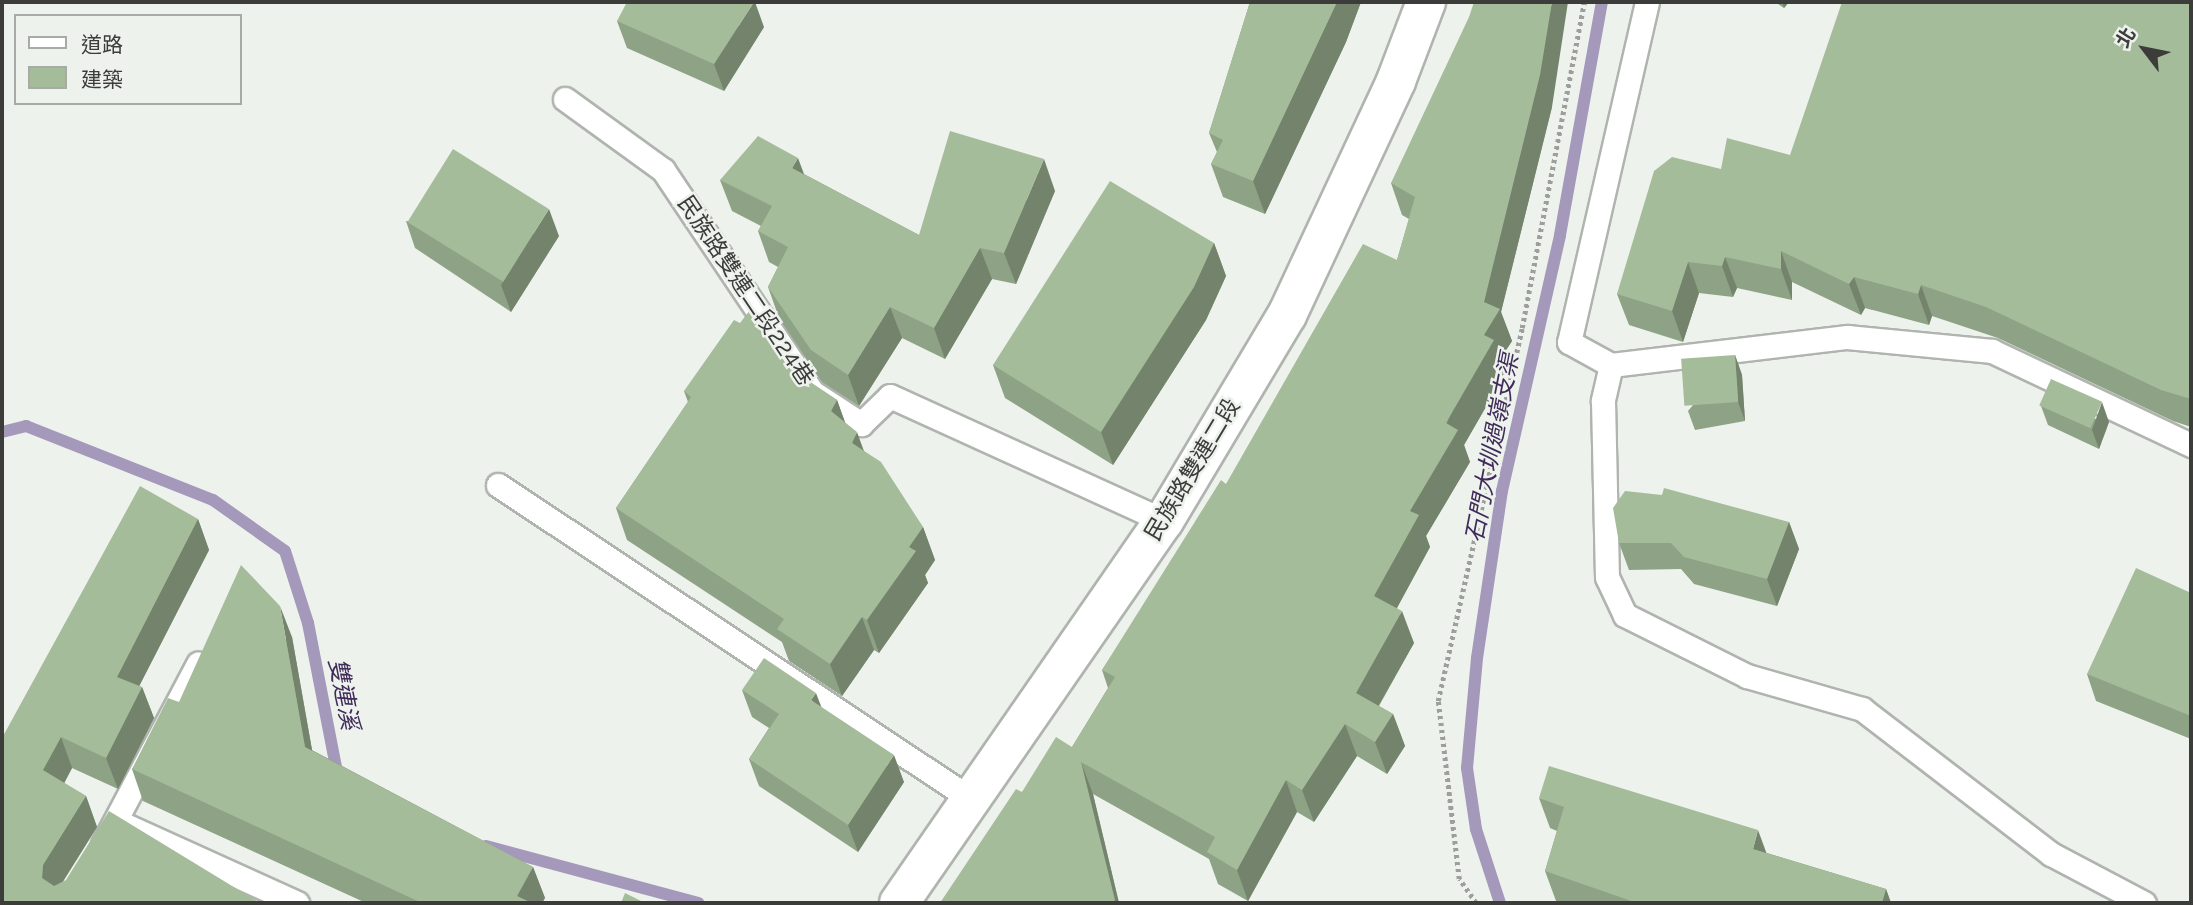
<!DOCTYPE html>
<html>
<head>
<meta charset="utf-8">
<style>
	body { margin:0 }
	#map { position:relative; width:2193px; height:905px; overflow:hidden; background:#eef2ec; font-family:Karla,"Noto Sans TC",sans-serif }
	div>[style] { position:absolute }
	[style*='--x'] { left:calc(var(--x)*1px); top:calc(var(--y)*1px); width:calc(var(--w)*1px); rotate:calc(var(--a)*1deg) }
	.stream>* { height:12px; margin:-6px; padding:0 6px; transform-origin:6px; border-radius:6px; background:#a498bb }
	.path>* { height:4.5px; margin-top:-2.25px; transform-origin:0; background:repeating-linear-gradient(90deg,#9c9f9b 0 3.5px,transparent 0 7px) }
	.roads { filter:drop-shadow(2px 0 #b0b4af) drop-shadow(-2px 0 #b0b4af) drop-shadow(0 2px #b0b4af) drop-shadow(0 -2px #b0b4af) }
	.lane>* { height:23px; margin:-11.5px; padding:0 11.5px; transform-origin:11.5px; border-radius:11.5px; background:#fff }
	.secondary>* { height:38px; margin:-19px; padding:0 19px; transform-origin:19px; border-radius:19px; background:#fff }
	.wall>* { inset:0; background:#8ea285 }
	.shaded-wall>* { inset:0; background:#74846c }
	.building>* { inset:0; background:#a5bc9b; transform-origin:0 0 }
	span { translate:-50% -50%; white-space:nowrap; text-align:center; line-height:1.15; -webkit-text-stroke:5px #eef2ec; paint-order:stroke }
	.street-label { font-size:23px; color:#3c3d3b }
	.water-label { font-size:24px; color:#3f2c5a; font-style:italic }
	.frame { position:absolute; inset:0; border:4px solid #3c3d3b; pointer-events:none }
	.legend { position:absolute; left:14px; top:14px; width:228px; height:91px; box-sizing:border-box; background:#eef2ec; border:2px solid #a7aaa5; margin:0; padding:9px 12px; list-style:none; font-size:21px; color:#3c3d3b }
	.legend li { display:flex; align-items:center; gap:14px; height:35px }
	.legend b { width:35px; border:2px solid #a7aaa5 }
	.north { position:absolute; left:2109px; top:14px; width:70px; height:70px; -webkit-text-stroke:5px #eef2ec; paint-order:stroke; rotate:302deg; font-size:19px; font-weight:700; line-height:28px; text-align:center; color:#3c3d3b }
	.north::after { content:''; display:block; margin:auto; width:24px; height:32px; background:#3c3d3b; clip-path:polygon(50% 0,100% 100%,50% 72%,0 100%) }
</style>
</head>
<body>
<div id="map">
	<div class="stream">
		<div style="--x:2;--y:432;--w:25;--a:-14"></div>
		<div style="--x:26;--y:426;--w:201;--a:21.6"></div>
		<div style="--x:213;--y:500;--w:88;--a:35.3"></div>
		<div style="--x:285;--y:551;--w:76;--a:72.3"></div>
		<div style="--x:308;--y:623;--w:157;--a:79"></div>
		<div style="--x:486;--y:846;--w:220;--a:15"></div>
		<div style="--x:1500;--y:903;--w:78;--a:-108"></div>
		<div style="--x:1476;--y:829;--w:62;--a:-98.4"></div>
		<div style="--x:1467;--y:768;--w:110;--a:-84.8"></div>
		<div style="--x:1477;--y:658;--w:169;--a:-81.5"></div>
		<div style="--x:1502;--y:491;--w:262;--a:-77.2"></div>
		<div style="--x:1560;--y:235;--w:237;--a:-79.8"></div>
	</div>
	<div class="path">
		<div style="--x:1476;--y:903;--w:29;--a:-125"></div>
		<div style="--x:1459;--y:879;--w:179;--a:-96.7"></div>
		<div style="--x:1438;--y:701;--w:382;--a:-77.3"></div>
		<div style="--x:1522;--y:328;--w:332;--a:-79.2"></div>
	</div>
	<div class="roads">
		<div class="lane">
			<div style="--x:1647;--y:2;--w:349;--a:102.9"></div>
			<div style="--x:1569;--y:342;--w:48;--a:28.7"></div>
			<div style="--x:1611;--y:365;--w:37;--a:103"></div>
			<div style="--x:1603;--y:401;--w:176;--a:88.7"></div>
			<div style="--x:1607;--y:577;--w:42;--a:64.7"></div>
			<div style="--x:1625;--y:615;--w:136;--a:26.6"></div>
			<div style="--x:1747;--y:676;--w:120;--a:16"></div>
			<div style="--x:1862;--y:709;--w:238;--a:37.5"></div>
			<div style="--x:2051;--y:854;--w:105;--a:27.8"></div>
			<div style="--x:565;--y:99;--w:121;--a:35.9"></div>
			<div style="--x:663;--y:170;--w:267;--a:56.1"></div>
			<div style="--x:812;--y:392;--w:59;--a:33.1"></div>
			<div style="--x:861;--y:424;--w:40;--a:-44"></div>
			<div style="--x:890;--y:396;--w:301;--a:24.5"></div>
			<div style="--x:1611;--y:365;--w:238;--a:-6.8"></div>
			<div style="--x:1847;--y:337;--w:146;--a:5.5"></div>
			<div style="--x:1992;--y:351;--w:220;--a:25.3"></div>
			<div style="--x:498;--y:485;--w:568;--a:33.58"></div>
			<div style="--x:125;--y:825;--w:189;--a:24.4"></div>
			<div style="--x:103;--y:844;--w:204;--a:-62.2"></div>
		</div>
		<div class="secondary">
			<div style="--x:899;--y:903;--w:465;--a:-55.3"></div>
			<div style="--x:1164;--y:521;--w:240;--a:-59.2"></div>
			<div style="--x:1287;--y:315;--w:258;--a:-65"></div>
			<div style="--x:1396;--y:81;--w:85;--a:-69.2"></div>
		</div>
	</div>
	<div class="wall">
		<div style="clip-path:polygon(1250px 2px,1361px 2px,1346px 42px,1265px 214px,1223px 197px,1211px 164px,1217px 152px,1209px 133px)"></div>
		<div style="clip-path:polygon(1775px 2px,1789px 2px,1784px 8px)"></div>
		<div style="clip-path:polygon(2191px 2px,2191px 427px,2173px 421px,1998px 338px,1932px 316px,1929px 325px,1865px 308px,1861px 315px,1792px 282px,1792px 300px,1737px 288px,1733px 297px,1699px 293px,1683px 342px,1629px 325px,1617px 294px,1721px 169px,1790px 155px)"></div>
		<div style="clip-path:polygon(617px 21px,764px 27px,724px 91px,627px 48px)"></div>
		<div style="clip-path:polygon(1552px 107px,1501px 312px,1512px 341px,1501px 358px,1506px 372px,1464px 445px,1470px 462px,1426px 536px,1430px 547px,1397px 608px,1414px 643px,1379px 706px,1393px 714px,1405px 746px,1387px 774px,1357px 756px,1314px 822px,1297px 812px,1248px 901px,1218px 884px,1209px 859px,1093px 794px,1119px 903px,940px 903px,1022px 792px,1072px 747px,1108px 688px,1102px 670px,1226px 484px,1397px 260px,1409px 219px,1402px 215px,1391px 183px)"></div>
		<div style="clip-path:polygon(804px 174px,919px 235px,1055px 191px,1016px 284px,992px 279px,945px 359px,902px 338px,859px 406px,822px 382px,779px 318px,768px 287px,778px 267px,769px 262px,758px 231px,761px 226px,732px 211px,720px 180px)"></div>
		<div style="clip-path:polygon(406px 221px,559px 236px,511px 312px,415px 248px)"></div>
		<div style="clip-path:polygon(1214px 243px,1226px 276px,1206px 320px,1113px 465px,1005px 398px,993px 365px)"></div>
		<div style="clip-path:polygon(1735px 355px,1742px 375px,1745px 421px,1695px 430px,1688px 411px)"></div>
		<div style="clip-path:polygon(789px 368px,837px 400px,845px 423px,864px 451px,923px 527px,935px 560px,925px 575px,928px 583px,879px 653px,874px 650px,842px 696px,789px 661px,782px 642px,627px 540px,616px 508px,688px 402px,684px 391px)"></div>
		<div style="clip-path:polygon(2041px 406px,2109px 422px,2099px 449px,2048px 425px)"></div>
		<div style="clip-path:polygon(198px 519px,209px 550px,139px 686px,142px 687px,154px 718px,118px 789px,72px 768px,64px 783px,86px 796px,97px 827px,63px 881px,2px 903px,2px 738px)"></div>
		<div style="clip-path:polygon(1789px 522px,1799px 549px,1777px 606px,1694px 584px,1681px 569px,1629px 570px,1619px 543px)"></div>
		<div style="clip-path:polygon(2191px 593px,2191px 739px,2096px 701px,2087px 674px)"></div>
		<div style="clip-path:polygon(292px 637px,312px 750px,533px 867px,545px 898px,542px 903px,366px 903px,143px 801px,132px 769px,179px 702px)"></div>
		<div style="clip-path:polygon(742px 690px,821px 707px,904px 782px,858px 852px,759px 786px,749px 759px,769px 728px,752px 717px)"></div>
		<div style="clip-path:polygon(1539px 798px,1767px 853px,1886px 889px,1891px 903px,1561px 903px,1556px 901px,1545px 871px,1557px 831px,1550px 828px)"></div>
	</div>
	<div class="shaded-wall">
		<div style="clip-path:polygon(754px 2px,755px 2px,764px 27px,724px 91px,714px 64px)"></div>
		<div style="clip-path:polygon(1337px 2px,1361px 2px,1346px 42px,1265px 214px,1253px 181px)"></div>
		<div style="clip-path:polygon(1552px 2px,1568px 2px,1552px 107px,1501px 312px,1512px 341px,1501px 358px,1506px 372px,1464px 445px,1470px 462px,1426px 536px,1430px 547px,1386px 628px,1374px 596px,1484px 335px,1484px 302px)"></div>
		<div style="clip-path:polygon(1782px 2px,1789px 2px,1784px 8px)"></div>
		<div style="clip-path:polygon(798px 158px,810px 190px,792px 168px)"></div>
		<div style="clip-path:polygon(1044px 159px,1055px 191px,1016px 284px,1004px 253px)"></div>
		<div style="clip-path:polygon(549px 209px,559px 236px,511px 312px,501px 285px)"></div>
		<div style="clip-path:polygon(1214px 243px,1226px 276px,1206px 320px,1113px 465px,1101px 432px)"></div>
		<div style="clip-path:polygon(980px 248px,992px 279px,945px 359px,934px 328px)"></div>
		<div style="clip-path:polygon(1781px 251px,1792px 282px,1792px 300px,1781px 269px)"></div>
		<div style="clip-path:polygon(1725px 257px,1737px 288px,1733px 297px,1722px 266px)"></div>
		<div style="clip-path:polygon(1688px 262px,1699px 293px,1683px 342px,1672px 311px)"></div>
		<div style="clip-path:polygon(1854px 277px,1865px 308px,1861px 315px,1849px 284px)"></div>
		<div style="clip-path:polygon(1921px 285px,1932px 316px,1929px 325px,1918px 294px)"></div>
		<div style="clip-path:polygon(890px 307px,902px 338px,859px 406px,848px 375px)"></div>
		<div style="clip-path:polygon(1735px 355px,1742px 375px,1745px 421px,1738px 402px)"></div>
		<div style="clip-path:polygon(837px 400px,849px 433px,831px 411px)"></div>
		<div style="clip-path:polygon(2102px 402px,2109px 422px,2099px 449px,2092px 430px)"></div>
		<div style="clip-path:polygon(857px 432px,869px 465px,852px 443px)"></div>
		<div style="clip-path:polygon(198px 519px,209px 550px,128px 708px,117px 677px)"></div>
		<div style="clip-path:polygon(1789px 522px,1799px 549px,1777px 606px,1767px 579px)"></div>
		<div style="clip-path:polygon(923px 527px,935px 560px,925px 575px,928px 583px,879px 653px,867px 620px,909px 547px)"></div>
		<div style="clip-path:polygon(280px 606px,292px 637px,317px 778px,305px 747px)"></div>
		<div style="clip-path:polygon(1402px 611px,1414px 643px,1368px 724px,1356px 693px)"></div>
		<div style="clip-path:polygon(862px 617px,874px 650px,842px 696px,830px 664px)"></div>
		<div style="clip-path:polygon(142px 687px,154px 718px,118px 789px,106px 758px)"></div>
		<div style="clip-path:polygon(816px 693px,826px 719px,811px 700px)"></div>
		<div style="clip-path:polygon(1393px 714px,1405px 746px,1387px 774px,1375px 742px)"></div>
		<div style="clip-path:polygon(1345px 724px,1357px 756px,1314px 822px,1302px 790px)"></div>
		<div style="clip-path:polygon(61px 737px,72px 768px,55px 801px,43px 770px)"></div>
		<div style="clip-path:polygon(894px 755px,904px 782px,858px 852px,848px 825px)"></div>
		<div style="clip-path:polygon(1081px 762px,1093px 794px,1119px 903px,1113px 903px)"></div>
		<div style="clip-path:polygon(1286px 780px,1297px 812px,1248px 901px,1237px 870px)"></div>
		<div style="clip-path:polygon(86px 796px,97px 827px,54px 896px,42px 878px,43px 865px)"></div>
		<div style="clip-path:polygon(1758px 830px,1769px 860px,1753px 849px)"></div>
		<div style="clip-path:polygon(533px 867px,545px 898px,542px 903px,520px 903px,517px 896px)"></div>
		<div style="clip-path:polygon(1886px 889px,1891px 903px,1882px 903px)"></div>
	</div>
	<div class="building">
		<div style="clip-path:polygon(627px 2px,754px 2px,714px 64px,617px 21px)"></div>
		<div style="clip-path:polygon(1250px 2px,1337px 2px,1253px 181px,1211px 164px,1223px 140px,1209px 133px)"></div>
		<div style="clip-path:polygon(1474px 2px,1552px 2px,1540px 75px,1484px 302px,1500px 309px,1484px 335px,1494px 340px,1446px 423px,1458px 430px,1410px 511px,1419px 515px,1374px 596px,1402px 611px,1356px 693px,1393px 714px,1375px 742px,1345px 724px,1302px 790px,1286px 780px,1237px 870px,1207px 852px,1215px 837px,1081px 762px,1115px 900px,1113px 903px,940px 903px,1016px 789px,1022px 792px,1056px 737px,1072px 747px,1115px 677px,1102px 670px,1221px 480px,1226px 484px,1363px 244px,1397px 260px,1415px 197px,1391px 183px,1469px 17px)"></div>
		<div style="clip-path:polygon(1842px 2px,2191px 2px,2191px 399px,2161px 390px,1986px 307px,1921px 285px,1918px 294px,1854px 277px,1849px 284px,1781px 251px,1781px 269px,1725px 257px,1722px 266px,1688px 262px,1672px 311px,1617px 294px,1654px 171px,1672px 157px,1721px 169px,1727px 138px,1790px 155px)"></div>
		<div style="clip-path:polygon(950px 131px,1044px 159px,1004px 253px,980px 248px,934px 328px,890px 307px,848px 375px,811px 350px,768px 287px,788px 247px,758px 231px,772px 206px,720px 180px,758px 136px,798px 158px,792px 168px,919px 235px)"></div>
		<div style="left:453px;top:149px;width:113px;height:86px;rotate:32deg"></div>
		<div style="clip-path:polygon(1110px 181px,1214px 243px,1194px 287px,1101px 432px,993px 365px)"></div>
		<div style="clip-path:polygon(750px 310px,789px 368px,837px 400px,831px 411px,857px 432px,852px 443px,881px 462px,923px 527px,909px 547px,916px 551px,867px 620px,862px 617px,830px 664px,777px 629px,784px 619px,616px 508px,691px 397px,684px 391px,734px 320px,740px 323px)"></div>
		<div style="left:1735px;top:355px;width:47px;height:54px;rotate:86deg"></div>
		<div style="left:2051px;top:379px;width:56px;height:29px;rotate:24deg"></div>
		<div style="clip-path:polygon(140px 486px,198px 519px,117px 677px,142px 687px,106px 758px,61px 737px,43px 770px,86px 796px,43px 865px,42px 878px,54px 886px,66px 880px,109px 811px,260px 903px,2px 903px,2px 738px)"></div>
		<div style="clip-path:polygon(1664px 488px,1789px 522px,1767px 579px,1684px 557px,1671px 543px,1619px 543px,1613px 508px,1625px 491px,1662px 495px)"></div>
		<div style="clip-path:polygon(241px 565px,280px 606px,305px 747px,533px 867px,517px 896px,532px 903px,422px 903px,132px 769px,168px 698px,179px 702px)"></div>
		<div style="clip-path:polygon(2136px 568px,2191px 593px,2191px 716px,2087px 674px)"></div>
		<div style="clip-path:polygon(764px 658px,816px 693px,811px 700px,894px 755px,848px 825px,749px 759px,779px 714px,742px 690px)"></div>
		<div style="clip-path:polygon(1549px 766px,1758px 830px,1753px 849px,1886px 889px,1882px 903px,1637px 903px,1545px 871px,1564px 807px,1539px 798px)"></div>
		<div style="clip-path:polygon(625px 893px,645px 903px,621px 903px)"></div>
	</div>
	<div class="street-label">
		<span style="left:745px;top:291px;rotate:56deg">民族路雙連二段224巷</span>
		<span style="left:1193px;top:470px;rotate:-59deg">民族路雙連二段</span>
	</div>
	<div class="water-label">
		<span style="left:1493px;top:448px;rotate:-79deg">石門大圳過嶺支渠</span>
		<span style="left:343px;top:694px;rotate:79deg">雙連溪</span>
	</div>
	<div class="frame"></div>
	<ul class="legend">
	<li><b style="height:9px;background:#fff"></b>道路</li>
	<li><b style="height:19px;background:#a5bc9b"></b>建築</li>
	</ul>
	<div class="north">北</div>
</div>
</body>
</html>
